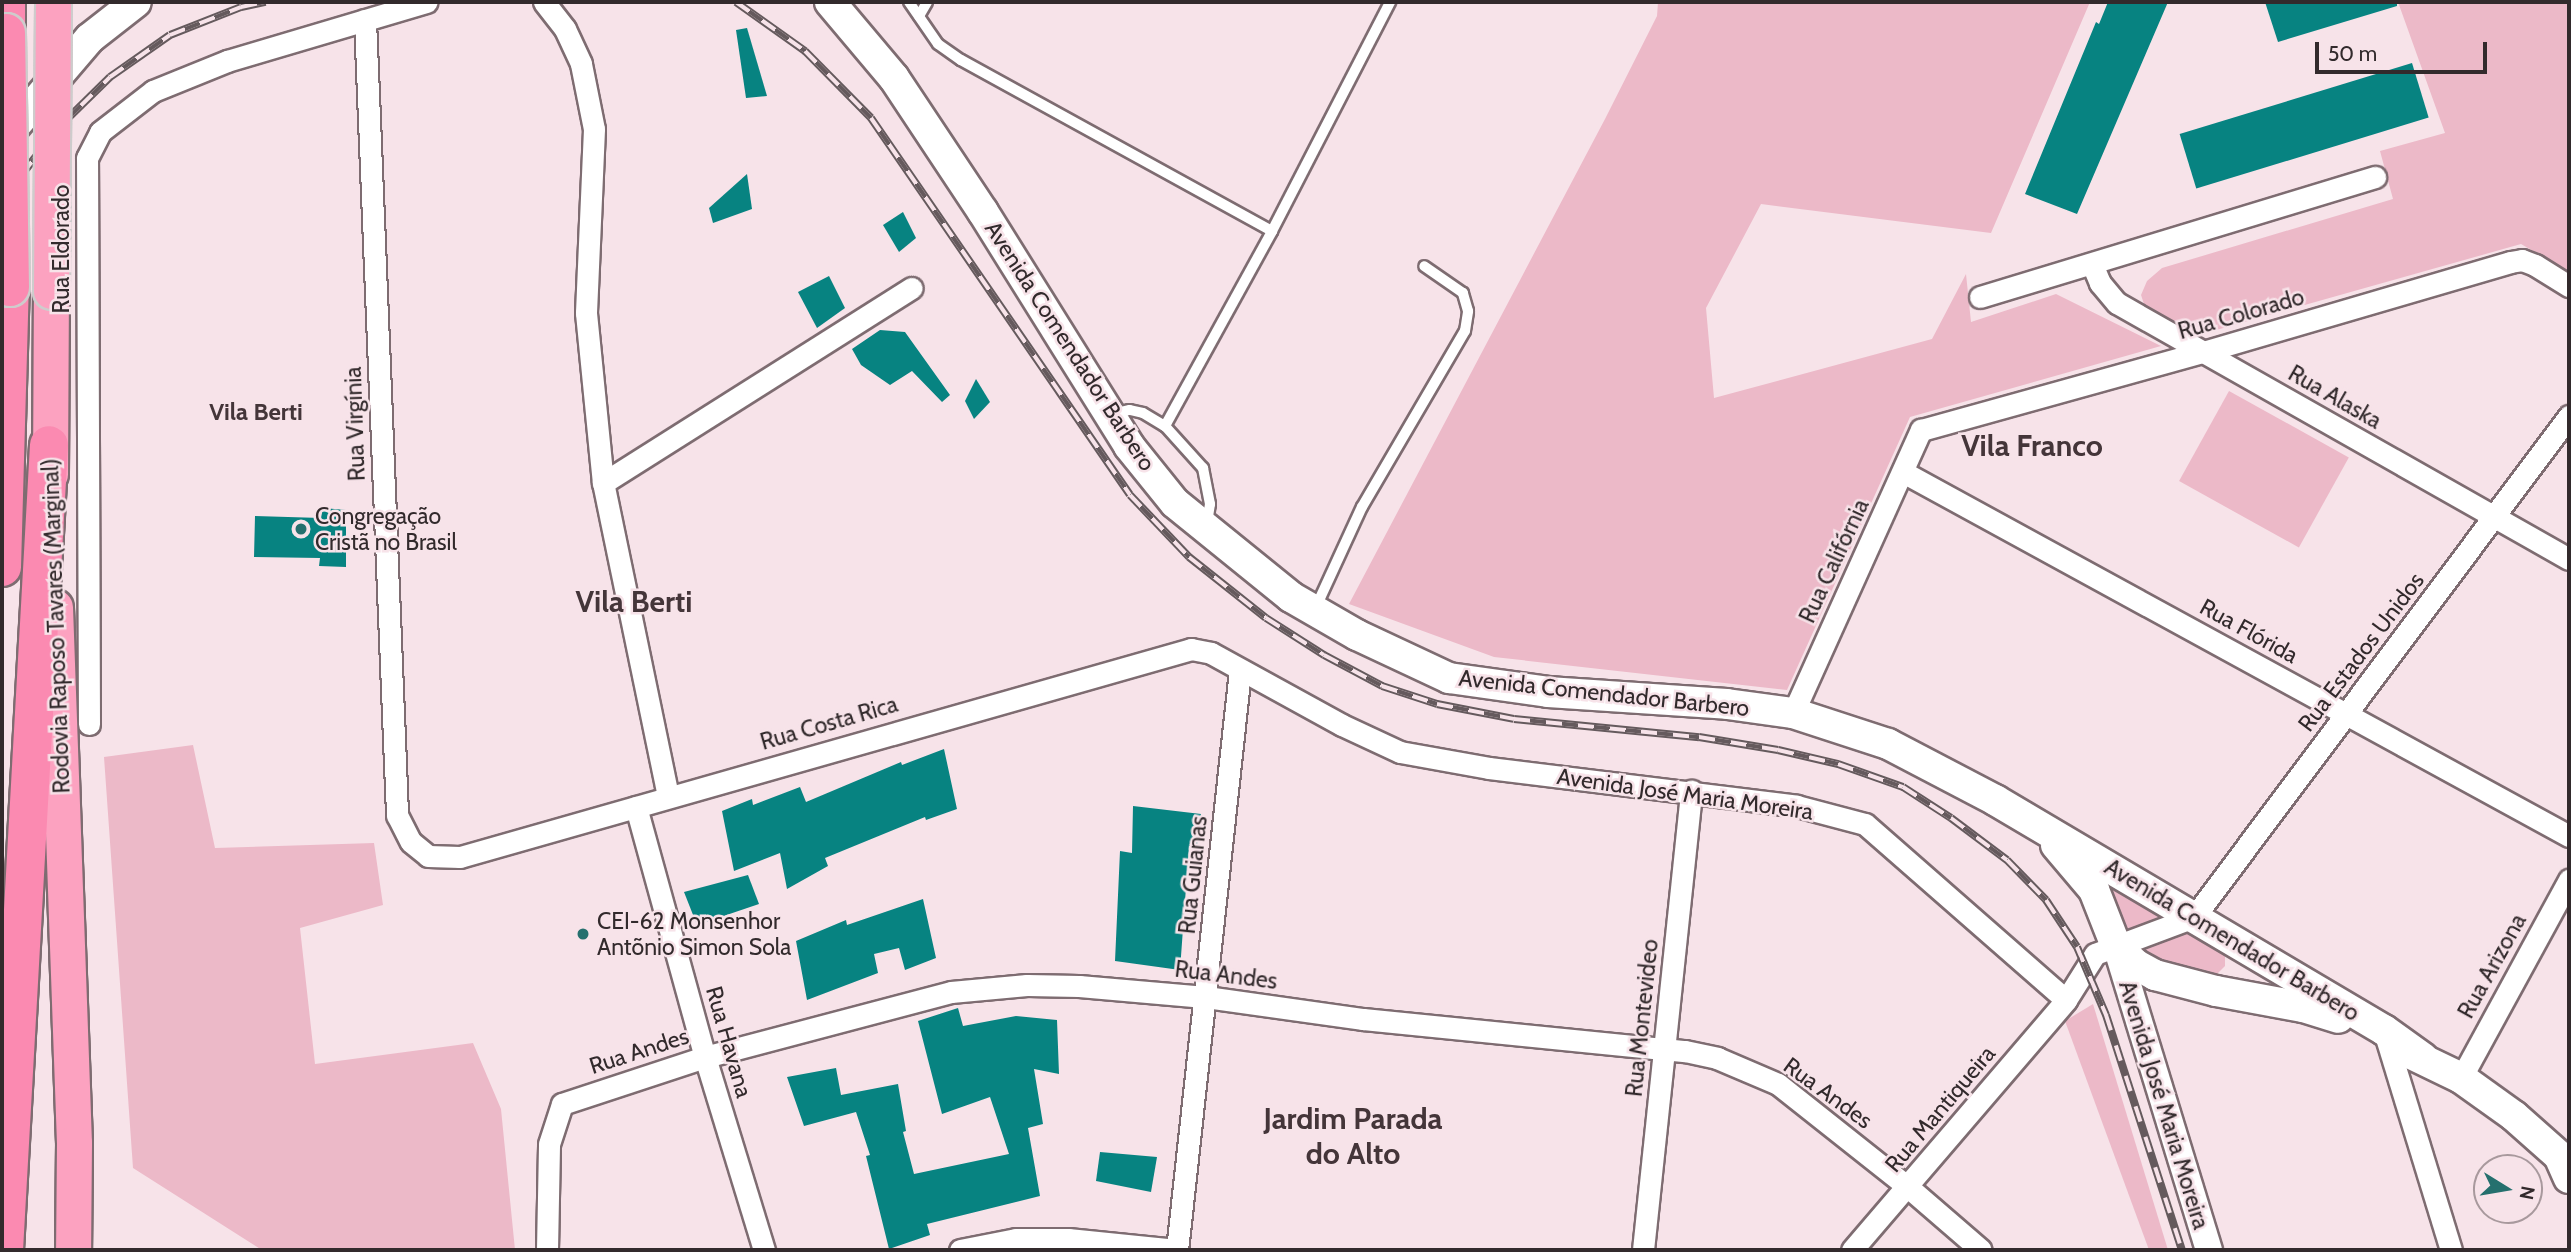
<!DOCTYPE html>
<html>
<head>
<meta charset="utf-8">
<style>
	body { margin:0 }
	#map { position:relative; width:2571px; height:1252px; overflow:hidden; background:#f7e3e9; font-family:Cabin,sans-serif }
	div>[style] { position:absolute }
	[style*='--x'] { left:calc(var(--x)*1px); top:calc(var(--y)*1px); width:calc(var(--w)*1px); rotate:calc(var(--a)*1deg) }
	.green>* { inset:0; background:#ecb9c8; transform-origin:0 0 }
	.building>* { inset:0; background:#078381; transform-origin:0 0 }
	.roads { filter:drop-shadow(2px 0 #7e6c71) drop-shadow(-2px 0 #7e6c71) drop-shadow(0 2px #7e6c71) drop-shadow(0 -2px #7e6c71) }
	.service>* { height:10px; margin:-5px; padding:0 5px; transform-origin:5px; border-radius:5px; background:#fff }
	.minor>* { height:21px; margin:-10.5px; padding:0 10.5px; transform-origin:10.5px; border-radius:10.5px; background:#fff }
	.tertiary>* { height:26px; margin:-13px; padding:0 13px; transform-origin:13px; border-radius:13px; background:#fff }
	.secondary>* { height:30px; margin:-15px; padding:0 15px; transform-origin:15px; border-radius:15px; background:#fff }
	.trunk>* { height:35px; margin:-17.5px; padding:0 17.5px; transform-origin:17.5px; border-radius:17.5px; background:#fca2c0 }
	.motorway>* { height:38px; margin:-19px; padding:0 19px; transform-origin:19px; border-radius:19px; background:#fb8ab1 }
	.rail>* { height:8px; margin-top:-4px; transform-origin:0; background:repeating-linear-gradient(90deg,#f7e3e9 0 16px,#655a5d 0 32px); box-sizing:border-box; border-block:2px solid #655a5d }
	.bridges { filter:drop-shadow(2px 0 #cecccc) drop-shadow(-2px 0 #cecccc) drop-shadow(0 2px #cecccc) drop-shadow(0 -2px #cecccc) }
	.trunk-bridge>* { height:35px; margin:-17.5px; padding:0 17.5px; transform-origin:17.5px; border-radius:17.5px; background:#fca2c0 }
	.motorway-bridge>* { height:38px; margin:-19px; padding:0 19px; transform-origin:19px; border-radius:19px; background:#fb8ab1 }
	.dots>* { width:19px; height:19px; translate:-50% -50%; box-sizing:border-box; border:4px solid #f7e3e9; border-radius:50% }
	span { translate:-50% -50%; white-space:nowrap; text-align:center; line-height:1.15; -webkit-text-stroke:5px #f7e3e9; paint-order:stroke }
	.street-label { font-size:23px; color:#322a2c }
	.poi-label { font-size:23px; color:#322a2c }
	.left { translate:0 -50%; text-align:left }
	.neighbourhood-label { font-size:24px; color:#443539; font-weight:700 }
	.district-label { font-size:30px; color:#443539; font-weight:700 }
	.frame { position:absolute; inset:0; border:4px solid #322a2c; pointer-events:none }
	.north { position:absolute; left:2473px; top:1154px; width:70px; height:70px; box-sizing:border-box; background:#f7e3e9; border:2px solid #a8999d; border-radius:50%; rotate:101deg; font-size:19px; font-weight:700; line-height:28px; text-align:center; color:#322a2c }
	.north::after { content:''; display:block; margin:auto; width:24px; height:32px; background:#25706e; clip-path:polygon(50% 0,100% 100%,50% 72%,0 100%) }
	.scale { position:absolute; left:2315px; top:42px; width:172px; height:32px; box-sizing:border-box; border:4px solid #322a2c; border-top:0; padding-left:9px; font-size:21px; line-height:24px; white-space:nowrap; color:#322a2c; -webkit-text-stroke:5px #f7e3e9; paint-order:stroke }
</style>
</head>
<body>
<div id="map">
	<div class="green">
		<div style="clip-path:polygon(1658px 2px,2090px 2px,1991px 233px,1761px 204px,1706px 308px,1714px 398px,1932px 339px,1966px 274px,1971px 322px,2056px 294px,2161px 346px,1910px 417px,1787px 690px,1494px 657px,1349px 604px,1605px 119px,1657px 16px)"></div>
		<div style="clip-path:polygon(2398px 2px,2569px 2px,2569px 272px,2521px 244px,2202px 334px,2165px 318px,2144px 304px,2141px 295px,2147px 281px,2162px 268px,2393px 199px,2380px 151px,2445px 133px)"></div>
		<div style="left:2229px;top:391px;width:137px;height:103px;rotate:29deg"></div>
		<div style="clip-path:polygon(193px 745px,215px 848px,374px 843px,383px 905px,300px 928px,315px 1064px,473px 1043px,501px 1109px,515px 1250px,262px 1250px,133px 1168px,104px 757px)"></div>
		<div style="clip-path:polygon(2075px 852px,2194px 927px,2225px 954px,2225px 966px,2215px 976px,2145px 957px,2126px 945px)"></div>
		<div style="clip-path:polygon(2093px 1004px,2168px 1250px,2149px 1250px,2065px 1021px)"></div>
	</div>
	<div class="building">
		<div style="clip-path:polygon(2108px 2px,2168px 2px,2077px 214px,2025px 194px,2096px 22px,2099px 24px)"></div>
		<div style="clip-path:polygon(2265px 2px,2397px 2px,2397px 6px,2278px 42px)"></div>
		<div style="clip-path:polygon(747px 28px,767px 96px,746px 98px,736px 30px)"></div>
		<div style="left:2412px;top:63px;width:57px;height:243px;rotate:73deg"></div>
		<div style="clip-path:polygon(747px 174px,752px 209px,713px 223px,709px 208px)"></div>
		<div style="clip-path:polygon(903px 212px,916px 238px,899px 252px,883px 225px)"></div>
		<div style="clip-path:polygon(829px 276px,845px 308px,817px 328px,798px 292px)"></div>
		<div style="clip-path:polygon(880px 330px,905px 332px,950px 395px,942px 402px,912px 371px,890px 385px,861px 365px,852px 349px)"></div>
		<div style="clip-path:polygon(976px 379px,990px 402px,974px 419px,965px 401px)"></div>
		<div style="clip-path:polygon(323px 508px,346px 510px,346px 567px,319px 566px,320px 558px,254px 557px,255px 516px,321px 518px)"></div>
		<div style="clip-path:polygon(944px 749px,957px 809px,926px 820px,925px 817px,825px 858px,828px 866px,787px 889px,780px 853px,734px 871px,722px 811px,752px 799px,753px 805px,800px 787px,806px 802px,901px 762px,902px 765px)"></div>
		<div style="clip-path:polygon(1133px 806px,1201px 814px,1197px 847px,1189px 846px,1180px 970px,1115px 961px,1120px 851px,1132px 853px)"></div>
		<div style="clip-path:polygon(748px 875px,759px 904px,697px 925px,684px 892px)"></div>
		<div style="clip-path:polygon(923px 899px,936px 958px,905px 970px,899px 948px,874px 954px,878px 973px,807px 1000px,796px 941px,846px 920px,847px 925px)"></div>
		<div style="clip-path:polygon(958px 1008px,963px 1026px,1016px 1016px,1057px 1020px,1059px 1074px,1034px 1069px,1043px 1124px,1028px 1128px,1040px 1196px,927px 1224px,930px 1235px,889px 1249px,866px 1156px,870px 1155px,856px 1112px,804px 1126px,787px 1077px,836px 1068px,841px 1095px,898px 1084px,906px 1131px,903px 1132px,914px 1174px,1009px 1154px,990px 1097px,942px 1114px,918px 1021px)"></div>
		<div style="clip-path:polygon(1100px 1152px,1157px 1157px,1151px 1192px,1096px 1181px)"></div>
	</div>
	<div class="roads">
		<div class="service">
			<div style="--x:909;--y:2;--w:51;--a:55.4"></div>
			<div style="--x:938;--y:44;--w:28;--a:35"></div>
			<div style="--x:961;--y:60;--w:355;--a:28.8"></div>
			<div style="--x:919;--y:16;--w:16;--a:-60"></div>
			<div style="--x:1112;--y:414;--w:18;--a:-13"></div>
			<div style="--x:1130;--y:410;--w:13;--a:13"></div>
			<div style="--x:1143;--y:413;--w:26;--a:31"></div>
			<div style="--x:1165;--y:426;--w:57;--a:47.9"></div>
			<div style="--x:1203;--y:468;--w:37;--a:79"></div>
			<div style="--x:1210;--y:504;--w:19;--a:99"></div>
			<div style="--x:1165;--y:426;--w:222;--a:-61.2"></div>
			<div style="--x:1272;--y:231;--w:258;--a:-62.7"></div>
			<div style="--x:1315;--y:609;--w:112;--a:-65.3"></div>
			<div style="--x:1362;--y:507;--w:204;--a:-59.7"></div>
			<div style="--x:1465;--y:331;--w:20;--a:-81"></div>
			<div style="--x:1468;--y:311;--w:19;--a:-106"></div>
			<div style="--x:1463;--y:293;--w:47;--a:-145.3"></div>
		</div>
		<div class="minor">
			<div style="--x:544;--y:2;--w:34;--a:52"></div>
			<div style="--x:565;--y:29;--w:38;--a:65"></div>
			<div style="--x:581;--y:64;--w:66;--a:78.7"></div>
			<div style="--x:594;--y:129;--w:184;--a:92.5"></div>
			<div style="--x:586;--y:313;--w:171;--a:84.3"></div>
			<div style="--x:365;--y:20;--w:796;--a:87.69"></div>
			<div style="--x:397;--y:815;--w:30;--a:63"></div>
			<div style="--x:411;--y:842;--w:22;--a:39"></div>
			<div style="--x:428;--y:856;--w:32;--a:2"></div>
			<div style="--x:460;--y:857;--w:760;--a:-15.88"></div>
			<div style="--x:1191;--y:649;--w:20;--a:11"></div>
			<div style="--x:1211;--y:653;--w:149;--a:28.8"></div>
			<div style="--x:1342;--y:725;--w:64;--a:25"></div>
			<div style="--x:1400;--y:752;--w:90;--a:10.2"></div>
			<div style="--x:1489;--y:768;--w:310;--a:7"></div>
			<div style="--x:1797;--y:806;--w:70;--a:14.8"></div>
			<div style="--x:1865;--y:824;--w:267;--a:41.2"></div>
			<div style="--x:2066;--y:1000;--w:54;--a:-57.8"></div>
			<div style="--x:2095;--y:954;--w:106;--a:-20.5"></div>
			<div style="--x:2194;--y:917;--w:626;--a:-53.19"></div>
			<div style="--x:2092;--y:264;--w:21;--a:67"></div>
			<div style="--x:2100;--y:283;--w:26;--a:50"></div>
			<div style="--x:2117;--y:303;--w:519;--a:29.53"></div>
			<div style="--x:1980;--y:297;--w:413;--a:-16.9"></div>
			<div style="--x:1903;--y:472;--w:759;--a:28.66"></div>
			<div style="--x:1793;--y:713;--w:311;--a:-65.7"></div>
			<div style="--x:1921;--y:430;--w:293;--a:-15.5"></div>
			<div style="--x:2203;--y:352;--w:320;--a:-16.3"></div>
			<div style="--x:2510;--y:262;--w:12;--a:-9"></div>
			<div style="--x:2522;--y:260;--w:14;--a:21"></div>
			<div style="--x:2535;--y:265;--w:40;--a:32"></div>
			<div style="--x:89;--y:724;--w:566;--a:-90.2"></div>
			<div style="--x:87;--y:158;--w:29;--a:-63"></div>
			<div style="--x:100;--y:132;--w:67;--a:-37.7"></div>
			<div style="--x:153;--y:91;--w:80;--a:-22.1"></div>
			<div style="--x:227;--y:61;--w:208;--a:-16.5"></div>
			<div style="--x:668;--y:796;--w:320;--a:-101.7"></div>
			<div style="--x:603;--y:483;--w:365;--a:-32.3"></div>
			<div style="--x:636;--y:807;--w:259;--a:74.6"></div>
			<div style="--x:705;--y:1057;--w:202;--a:73"></div>
			<div style="--x:2384;--y:1031;--w:229;--a:73"></div>
			<div style="--x:2461;--y:1078;--w:226;--a:-61.4"></div>
			<div style="--x:547;--y:1250;--w:106;--a:-88.9"></div>
			<div style="--x:549;--y:1144;--w:42;--a:-72"></div>
			<div style="--x:562;--y:1104;--w:151;--a:-18.2"></div>
			<div style="--x:705;--y:1057;--w:254;--a:-14.8"></div>
			<div style="--x:951;--y:992;--w:76;--a:-5.3"></div>
			<div style="--x:1027;--y:985;--w:52;--a:1.1"></div>
			<div style="--x:1079;--y:986;--w:127;--a:5"></div>
			<div style="--x:1206;--y:997;--w:159;--a:8"></div>
			<div style="--x:1363;--y:1019;--w:324;--a:5.7"></div>
			<div style="--x:1685;--y:1051;--w:33;--a:12"></div>
			<div style="--x:1717;--y:1058;--w:66;--a:23.1"></div>
			<div style="--x:1778;--y:1084;--w:166;--a:38.4"></div>
			<div style="--x:1908;--y:1187;--w:96;--a:40.8"></div>
			<div style="--x:960;--y:1250;--w:57;--a:-11.1"></div>
			<div style="--x:1016;--y:1239;--w:52;--a:0"></div>
			<div style="--x:1068;--y:1239;--w:109;--a:5.8"></div>
			<div style="--x:1177;--y:1250;--w:582;--a:-83.79"></div>
			<div style="--x:1643;--y:1250;--w:462;--a:-84"></div>
			<div style="--x:1852;--y:1250;--w:329;--a:-49.4"></div>
		</div>
		<div class="tertiary">
			<div style="--x:2116;--y:946;--w:318;--a:73"></div>
		</div>
		<div class="secondary">
			<div style="--x:830;--y:2;--w:99;--a:49.9"></div>
			<div style="--x:894;--y:78;--w:161;--a:56.4"></div>
			<div style="--x:983;--y:212;--w:276;--a:58"></div>
			<div style="--x:1129;--y:446;--w:73;--a:51.1"></div>
			<div style="--x:1175;--y:503;--w:149;--a:39"></div>
			<div style="--x:1291;--y:597;--w:76;--a:29.9"></div>
			<div style="--x:1357;--y:635;--w:102;--a:25.1"></div>
			<div style="--x:1449;--y:678;--w:100;--a:8"></div>
			<div style="--x:1548;--y:692;--w:179;--a:3.8"></div>
			<div style="--x:1727;--y:704;--w:67;--a:7.8"></div>
			<div style="--x:1793;--y:713;--w:100;--a:18.1"></div>
			<div style="--x:1888;--y:744;--w:121;--a:27.6"></div>
			<div style="--x:1995;--y:800;--w:452;--a:30.6"></div>
			<div style="--x:2384;--y:1030;--w:48;--a:35.7"></div>
			<div style="--x:2;--y:141;--w:135;--a:-49.5"></div>
			<div style="--x:90;--y:38;--w:58;--a:-38"></div>
			<div style="--x:2056;--y:845;--w:59;--a:49.8"></div>
			<div style="--x:2094;--y:890;--w:60;--a:68.6"></div>
			<div style="--x:2116;--y:946;--w:26;--a:43"></div>
			<div style="--x:2135;--y:964;--w:23;--a:29"></div>
			<div style="--x:2155;--y:975;--w:63;--a:14.7"></div>
			<div style="--x:2216;--y:991;--w:88;--a:10.4"></div>
			<div style="--x:2303;--y:1007;--w:37;--a:17"></div>
			<div style="--x:2405;--y:1051;--w:62;--a:25.7"></div>
			<div style="--x:2461;--y:1078;--w:65;--a:35.6"></div>
			<div style="--x:2514;--y:1116;--w:60;--a:41.6"></div>
			<div style="--x:2559;--y:1156;--w:24;--a:66"></div>
		</div>
		<div class="trunk">
			<div style="--x:50;--y:474;--w:183;--a:-89.7"></div>
			<div style="--x:55;--y:607;--w:536;--a:87.97"></div>
			<div style="--x:74;--y:1143;--w:107;--a:90.5"></div>
		</div>
		<div class="motorway">
			<div style="--x:6;--y:2;--w:31;--a:90"></div>
			<div style="--x:2;--y:567;--w:280;--a:-88.4"></div>
			<div style="--x:4;--y:1250;--w:806;--a:-86.8"></div>
		</div>
	</div>
	<div class="rail">
		<div style="--x:736;--y:2;--w:85;--a:35.4"></div>
		<div style="--x:805;--y:51;--w:94;--a:45.4"></div>
		<div style="--x:871;--y:118;--w:457;--a:55.5"></div>
		<div style="--x:1130;--y:495;--w:86;--a:46.4"></div>
		<div style="--x:1189;--y:557;--w:98;--a:38.4"></div>
		<div style="--x:1266;--y:618;--w:69;--a:32.5"></div>
		<div style="--x:1324;--y:655;--w:66;--a:28.1"></div>
		<div style="--x:1382;--y:686;--w:58;--a:18.1"></div>
		<div style="--x:1437;--y:704;--w:78;--a:11"></div>
		<div style="--x:1514;--y:719;--w:186;--a:5.6"></div>
		<div style="--x:1699;--y:737;--w:80;--a:9.3"></div>
		<div style="--x:1778;--y:750;--w:62;--a:13.1"></div>
		<div style="--x:1838;--y:764;--w:69;--a:19.5"></div>
		<div style="--x:1903;--y:787;--w:57;--a:32.9"></div>
		<div style="--x:1951;--y:818;--w:70;--a:36.9"></div>
		<div style="--x:2007;--y:860;--w:56;--a:45.7"></div>
		<div style="--x:2046;--y:900;--w:56;--a:56.6"></div>
		<div style="--x:2077;--y:947;--w:74;--a:66.9"></div>
		<div style="--x:2106;--y:1015;--w:247;--a:72.1"></div>
		<div style="--x:2;--y:200;--w:91;--a:-52.1"></div>
		<div style="--x:58;--y:128;--w:73;--a:-44.4"></div>
		<div style="--x:110;--y:77;--w:73;--a:-35"></div>
		<div style="--x:170;--y:35;--w:76;--a:-21.5"></div>
		<div style="--x:241;--y:7;--w:25;--a:-12"></div>
	</div>
	<div class="bridges">
		<div class="trunk-bridge">
			<div style="--x:51;--y:291;--w:289;--a:-89.6"></div>
		</div>
		<div class="motorway-bridge">
			<div style="--x:6;--y:33;--w:254;--a:89.1"></div>
		</div>
	</div>
	<div class="dots">
		<div style="left:301px;top:529px;background:#25706e"></div>
		<div style="left:583px;top:934px;background:#25706e"></div>
	</div>
	<div class="street-label">
		<span style="left:61px;top:249px;rotate:-90deg">Rua Eldorado</span>
		<span style="left:2241px;top:314px;rotate:-16deg">Rua Colorado</span>
		<span style="left:1070px;top:346px;rotate:57deg">Avenida Comendador Barbero</span>
		<span style="left:2335px;top:397px;rotate:30deg">Rua Alaska</span>
		<span style="left:355px;top:424px;rotate:-92deg">Rua Virgínia</span>
		<span style="left:1834px;top:561px;rotate:-65deg">Rua Califórnia</span>
		<span style="left:56px;top:626px;rotate:-92deg">Rodovia Raposo Tavares (Marginal)</span>
		<span style="left:2249px;top:631px;rotate:29deg">Rua Flórida</span>
		<span style="left:2361px;top:652px;rotate:-53deg">Rua Estados Unidos</span>
		<span style="left:1604px;top:693px;rotate:6deg">Avenida Comendador Barbero</span>
		<span style="left:829px;top:723px;rotate:-16deg">Rua Costa Rica</span>
		<span style="left:1685px;top:794px;rotate:8deg">Avenida José Maria Moreira</span>
		<span style="left:1193px;top:875px;rotate:-84deg">Rua Guianas</span>
		<span style="left:2232px;top:940px;rotate:31deg">Avenida Comendador Barbero</span>
		<span style="left:2492px;top:966px;rotate:-61deg">Rua Arizona</span>
		<span style="left:1226px;top:975px;rotate:7deg">Rua Andes</span>
		<span style="left:1642px;top:1018px;rotate:-84deg">Rua Montevideo</span>
		<span style="left:729px;top:1042px;rotate:74deg">Rua Havana</span>
		<span style="left:639px;top:1051px;rotate:-18deg">Rua Andes</span>
		<span style="left:1828px;top:1093px;rotate:36deg">Rua Andes</span>
		<span style="left:2164px;top:1105px;rotate:73deg">Avenida José Maria Moreira</span>
		<span style="left:1940px;top:1109px;rotate:-50deg">Rua Mantiqueira</span>
	</div>
	<div class="poi-label">
		<span class="left" style="left:315px;top:529px">Congregação<br>Cristã no Brasil</span>
		<span class="left" style="left:597px;top:934px">CEI-62 Monsenhor<br>Antõnio Simon Sola</span>
	</div>
	<div class="neighbourhood-label">
		<span style="left:256px;top:412px">Vila Berti</span>
	</div>
	<div class="district-label">
		<span style="left:2032px;top:446px">Vila Franco</span>
		<span style="left:634px;top:602px">Vila Berti</span>
		<span style="left:1353px;top:1136px">Jardim Parada<br>do Alto</span>
	</div>
	<div class="frame"></div>
	<div class="north">N</div>
	<div class="scale">50 m</div>
</div>
</body>
</html>
